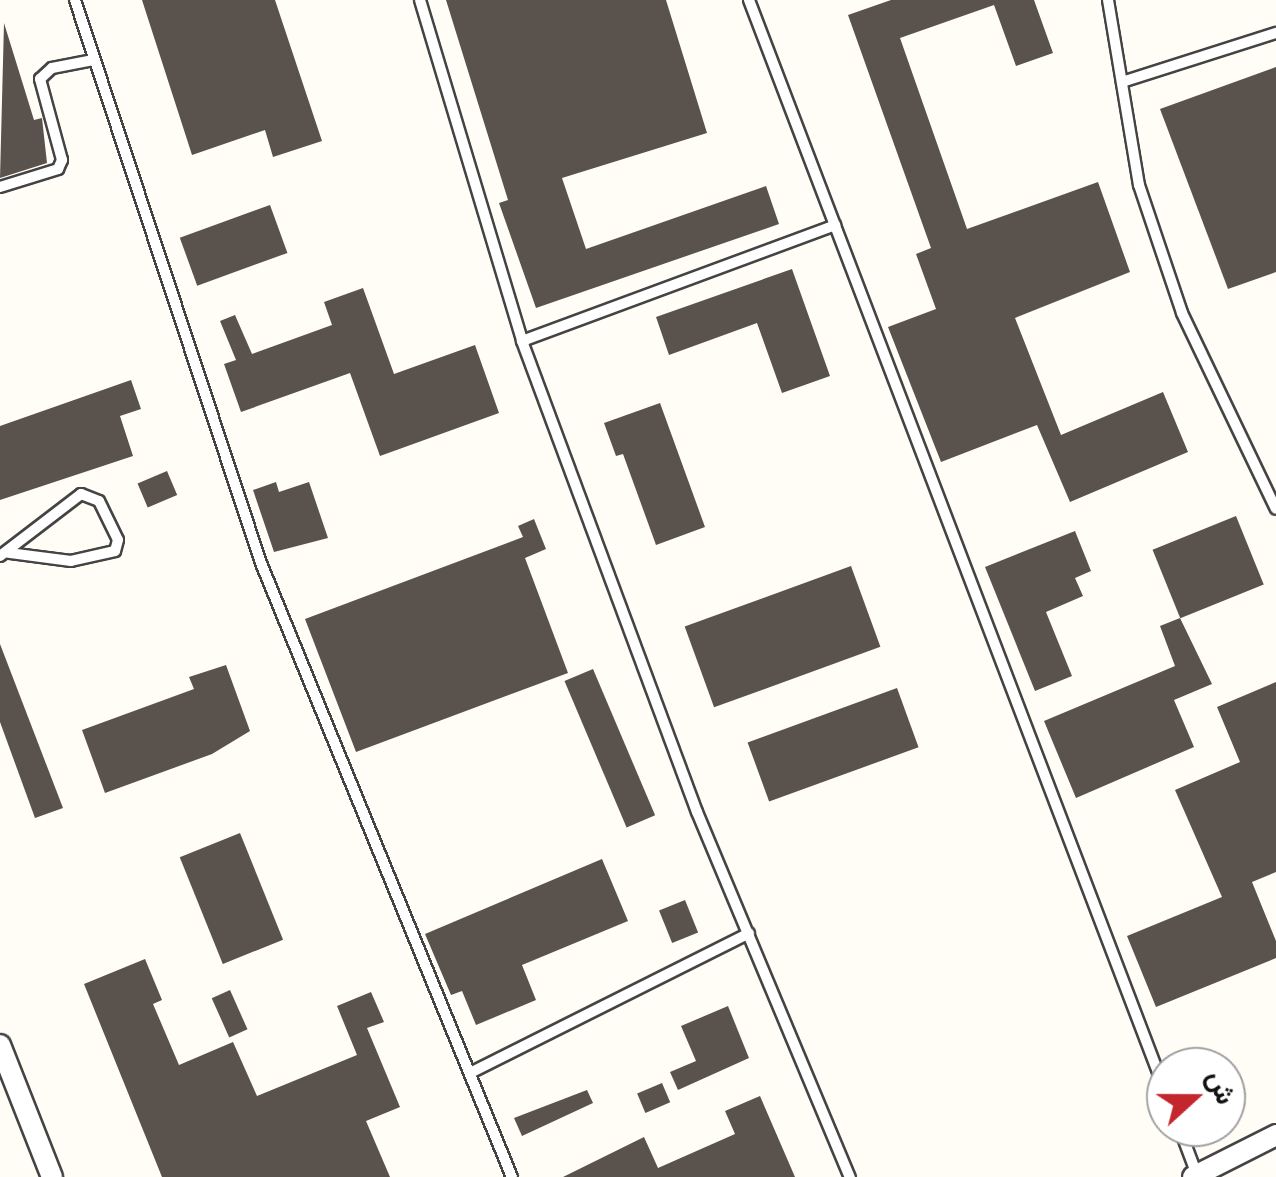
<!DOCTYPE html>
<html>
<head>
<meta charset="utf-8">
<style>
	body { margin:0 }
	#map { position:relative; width:1276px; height:1177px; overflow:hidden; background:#fffdf5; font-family:Merriweather,Vazirmatn,serif }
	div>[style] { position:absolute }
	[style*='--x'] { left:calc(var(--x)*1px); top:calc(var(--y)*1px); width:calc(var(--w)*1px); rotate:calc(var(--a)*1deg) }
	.building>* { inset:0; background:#5a524d; transform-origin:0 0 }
	.roads { filter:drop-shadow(2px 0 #444) drop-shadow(-2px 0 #444) drop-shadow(0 2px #444) drop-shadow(0 -2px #444) }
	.lane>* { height:10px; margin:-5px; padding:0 5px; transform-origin:5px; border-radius:5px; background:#fff }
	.street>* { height:20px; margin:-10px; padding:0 10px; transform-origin:10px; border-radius:10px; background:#fff }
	span { translate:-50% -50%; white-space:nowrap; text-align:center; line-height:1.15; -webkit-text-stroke:10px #fff; paint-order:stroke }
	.north { position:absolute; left:1146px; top:1047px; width:100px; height:100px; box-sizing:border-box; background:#fff; border:2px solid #a0a0a0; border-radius:50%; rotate:69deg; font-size:28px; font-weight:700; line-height:40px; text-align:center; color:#111 }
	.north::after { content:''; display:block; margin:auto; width:35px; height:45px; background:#c4262e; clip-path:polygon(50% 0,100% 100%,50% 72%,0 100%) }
</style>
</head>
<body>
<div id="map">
	<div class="building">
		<div style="clip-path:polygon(142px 0,275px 0,322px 141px,273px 157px,265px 130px,192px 155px)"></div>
		<div style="clip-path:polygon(446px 0,666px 0,707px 133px,562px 178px,586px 249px,766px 186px,779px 224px,536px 308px,499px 203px,508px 200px)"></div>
		<div style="clip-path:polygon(891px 0,1034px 0,1053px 53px,1016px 66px,994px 5px,900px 38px,967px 229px,1098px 182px,1130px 272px,1015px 318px,1061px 435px,1163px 392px,1188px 452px,1070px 502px,1037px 425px,941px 462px,888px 327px,936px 309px,916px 254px,931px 248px,848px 15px)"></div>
		<div style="clip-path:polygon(4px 23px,34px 120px,42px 118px,47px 163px,0 178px)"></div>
		<div style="clip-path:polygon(1276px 67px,1276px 272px,1228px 289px,1160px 109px)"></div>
		<div style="left:270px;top:205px;width:51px;height:96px;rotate:70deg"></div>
		<div style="clip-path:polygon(792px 269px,830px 376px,782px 393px,757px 323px,669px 355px,656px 317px)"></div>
		<div style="clip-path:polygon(363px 288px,394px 374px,475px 345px,499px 413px,380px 456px,350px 373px,241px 412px,224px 364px,236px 360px,220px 321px,235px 315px,252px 354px,332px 325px,324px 302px)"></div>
		<div style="clip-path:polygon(131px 380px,141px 409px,120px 416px,133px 456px,0 500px,0 426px)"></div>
		<div style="clip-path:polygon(660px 403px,705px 527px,656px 545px,623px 454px,616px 456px,604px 423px)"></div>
		<div style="left:167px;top:471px;width:26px;height:32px;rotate:67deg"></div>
		<div style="clip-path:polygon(276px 482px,279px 492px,309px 482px,328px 538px,274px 552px,253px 490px)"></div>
		<div style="left:1236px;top:516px;width:74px;height:90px;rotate:68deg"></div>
		<div style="clip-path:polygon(534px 519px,546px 549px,525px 558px,568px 673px,356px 752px,305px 619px,523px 537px,518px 526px)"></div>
		<div style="clip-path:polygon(1075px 531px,1091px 571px,1075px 578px,1083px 596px,1046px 612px,1072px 676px,1035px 691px,985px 567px)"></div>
		<div style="left:851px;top:566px;width:86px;height:177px;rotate:70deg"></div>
		<div style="clip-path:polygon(1180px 618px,1212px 684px,1174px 700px,1194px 747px,1076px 798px,1044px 721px,1175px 666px,1160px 626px)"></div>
		<div style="clip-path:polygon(0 644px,63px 808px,35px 818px,0 722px)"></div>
		<div style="clip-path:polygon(226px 665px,250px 731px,212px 754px,105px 793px,82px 730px,194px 689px,189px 677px)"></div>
		<div style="left:593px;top:669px;width:159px;height:31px;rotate:67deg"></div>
		<div style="clip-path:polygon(1276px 682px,1276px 872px,1252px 882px,1276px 941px,1276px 958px,1156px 1007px,1127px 936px,1222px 897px,1175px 790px,1240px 762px,1217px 707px)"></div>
		<div style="left:897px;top:688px;width:63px;height:159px;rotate:70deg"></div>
		<div style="left:240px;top:833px;width:115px;height:65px;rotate:68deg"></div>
		<div style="clip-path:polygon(602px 859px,628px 921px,522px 965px,536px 1000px,476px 1025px,462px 991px,451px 995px,425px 934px)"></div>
		<div style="left:685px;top:900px;width:35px;height:28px;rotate:68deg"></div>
		<div style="clip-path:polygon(145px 959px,162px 1000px,153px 1004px,179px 1065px,233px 1042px,257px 1096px,357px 1055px,337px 1006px,371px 992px,384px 1022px,367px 1028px,400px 1107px,366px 1121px,390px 1177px,162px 1177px,84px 984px)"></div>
		<div style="left:230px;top:990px;width:43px;height:20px;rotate:66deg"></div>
		<div style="clip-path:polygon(728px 1006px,749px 1058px,678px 1090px,670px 1072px,696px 1061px,681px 1026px)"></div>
		<div style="left:662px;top:1083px;width:21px;height:27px;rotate:67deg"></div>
		<div style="clip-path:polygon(587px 1090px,593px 1103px,522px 1136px,514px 1118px)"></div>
		<div style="clip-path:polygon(760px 1096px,795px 1177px,563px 1177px,644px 1137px,658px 1168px,735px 1134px,725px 1111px)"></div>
	</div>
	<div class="roads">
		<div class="lane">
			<div style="--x:75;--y:0;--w:593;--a:71.72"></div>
			<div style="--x:261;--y:563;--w:663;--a:67.77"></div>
			<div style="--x:420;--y:0;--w:356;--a:73.3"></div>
			<div style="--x:522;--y:341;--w:502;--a:69.62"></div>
			<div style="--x:697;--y:812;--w:396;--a:67.3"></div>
			<div style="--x:749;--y:0;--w:1170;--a:69.12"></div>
			<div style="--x:1108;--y:0;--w:188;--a:80.5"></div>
			<div style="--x:1139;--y:185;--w:135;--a:71.4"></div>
			<div style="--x:1182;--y:313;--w:217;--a:64.4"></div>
			<div style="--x:1122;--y:82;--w:162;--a:-17.7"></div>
			<div style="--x:0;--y:187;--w:61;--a:-17.2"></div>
			<div style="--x:58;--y:169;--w:10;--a:-66"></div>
			<div style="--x:62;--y:160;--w:84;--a:-105.2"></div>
			<div style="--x:40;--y:79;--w:16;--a:-43"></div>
			<div style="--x:52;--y:68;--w:42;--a:-11"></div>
			<div style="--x:522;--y:341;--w:334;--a:-20.3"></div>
			<div style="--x:0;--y:556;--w:102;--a:-37.4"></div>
			<div style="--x:81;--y:494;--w:19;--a:21"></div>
			<div style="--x:99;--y:501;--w:43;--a:64"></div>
			<div style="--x:118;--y:540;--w:11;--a:105"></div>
			<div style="--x:115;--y:551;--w:45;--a:167.2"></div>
			<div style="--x:71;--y:561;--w:63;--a:-172.6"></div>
			<div style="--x:470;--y:1073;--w:312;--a:-26.6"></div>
			<div style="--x:1179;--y:1127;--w:51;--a:69.4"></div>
		</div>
		<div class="street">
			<div style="--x:0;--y:1045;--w:142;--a:68.5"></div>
			<div style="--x:1193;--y:1177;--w:93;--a:-26.8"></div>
		</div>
	</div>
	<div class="north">ش</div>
</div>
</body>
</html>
